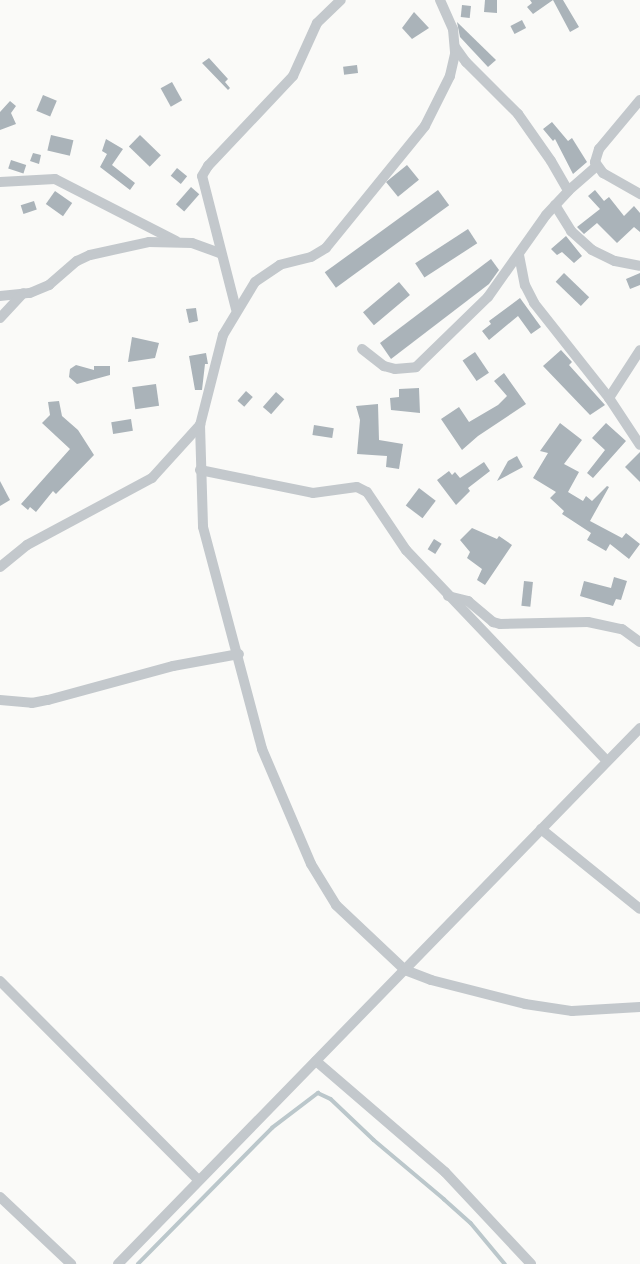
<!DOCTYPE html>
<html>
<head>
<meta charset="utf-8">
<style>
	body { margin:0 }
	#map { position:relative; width:640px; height:1264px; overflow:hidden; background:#fafaf8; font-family:"Golos Text",sans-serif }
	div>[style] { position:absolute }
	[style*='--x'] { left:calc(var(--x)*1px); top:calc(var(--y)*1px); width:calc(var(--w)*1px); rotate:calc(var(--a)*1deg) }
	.stream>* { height:3.5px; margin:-1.75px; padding:0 1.75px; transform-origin:1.75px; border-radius:1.75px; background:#bbc7cb }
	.building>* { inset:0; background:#aab3b9; transform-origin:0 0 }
	.minor>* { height:10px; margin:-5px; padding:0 5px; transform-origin:5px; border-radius:5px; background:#c3c8cc }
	span { translate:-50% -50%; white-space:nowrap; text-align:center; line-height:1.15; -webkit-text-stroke:4px #fff; paint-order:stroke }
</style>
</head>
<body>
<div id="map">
	<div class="stream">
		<div style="--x:138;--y:1264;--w:191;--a:-45.4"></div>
		<div style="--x:272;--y:1128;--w:58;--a:-37.3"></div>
		<div style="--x:318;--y:1093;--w:14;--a:25"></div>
		<div style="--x:331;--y:1099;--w:59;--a:43.6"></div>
		<div style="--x:374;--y:1140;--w:92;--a:40.1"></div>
		<div style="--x:444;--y:1199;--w:36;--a:42"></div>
		<div style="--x:471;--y:1223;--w:53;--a:50.3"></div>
	</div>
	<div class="building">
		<div style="clip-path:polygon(485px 0,497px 0,497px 13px,484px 12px)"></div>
		<div style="clip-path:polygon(530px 0,563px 0,579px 27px,570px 32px,553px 0,533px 14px,527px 7px,532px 3px)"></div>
		<div style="left:462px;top:5px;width:9px;height:12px;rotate:6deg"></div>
		<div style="clip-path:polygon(414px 12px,429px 28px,412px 39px,402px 28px)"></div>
		<div style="left:522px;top:20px;width:9px;height:13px;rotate:63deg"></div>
		<div style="clip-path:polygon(457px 22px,496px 60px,488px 67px,460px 37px)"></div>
		<div style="clip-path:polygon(209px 58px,228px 79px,225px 82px,230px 88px,228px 90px,202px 63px)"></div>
		<div style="left:357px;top:65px;width:8px;height:14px;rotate:83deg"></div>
		<div style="left:172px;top:82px;width:21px;height:13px;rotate:61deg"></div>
		<div style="left:43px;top:95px;width:15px;height:17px;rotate:23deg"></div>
		<div style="clip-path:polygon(10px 101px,16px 106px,11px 113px,16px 124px,0 130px,0 112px)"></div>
		<div style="clip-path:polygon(552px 122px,568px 141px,572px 138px,587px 162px,573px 174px,555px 139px,553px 141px,543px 129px)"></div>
		<div style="left:51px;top:135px;width:23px;height:16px;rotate:13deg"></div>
		<div style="left:140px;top:135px;width:29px;height:16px;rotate:44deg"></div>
		<div style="clip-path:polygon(106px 139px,123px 149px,112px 165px,135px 183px,130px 190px,100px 167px,107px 154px,102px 151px)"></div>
		<div style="clip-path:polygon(33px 153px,41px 155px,39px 164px,30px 161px)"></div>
		<div style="left:11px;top:160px;width:16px;height:9px;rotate:18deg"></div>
		<div style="left:407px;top:165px;width:19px;height:27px;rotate:51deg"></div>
		<div style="left:177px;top:168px;width:13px;height:10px;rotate:39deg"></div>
		<div style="left:191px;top:187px;width:11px;height:23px;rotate:41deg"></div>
		<div style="left:438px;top:190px;width:19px;height:140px;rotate:54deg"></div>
		<div style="clip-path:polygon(595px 190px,604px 201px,609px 197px,624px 216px,634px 206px,640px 213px,640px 232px,634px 227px,617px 243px,597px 223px,584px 234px,577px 227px,600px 209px,588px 196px)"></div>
		<div style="left:55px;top:191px;width:21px;height:16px;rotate:35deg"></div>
		<div style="left:34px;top:201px;width:9px;height:14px;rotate:72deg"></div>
		<div style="left:468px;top:229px;width:17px;height:63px;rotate:57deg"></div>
		<div style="clip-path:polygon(566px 236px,582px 256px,574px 263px,562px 252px,557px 255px,551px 249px)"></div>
		<div style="clip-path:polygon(491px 259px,499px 270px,489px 284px,391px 359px,380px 343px)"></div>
		<div style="left:564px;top:273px;width:35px;height:12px;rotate:44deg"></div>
		<div style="clip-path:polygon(640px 273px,640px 285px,630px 289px,626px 279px)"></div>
		<div style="left:399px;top:282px;width:17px;height:47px;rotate:50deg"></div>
		<div style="clip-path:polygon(520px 298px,541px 327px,531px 334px,518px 316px,489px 340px,482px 331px,491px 324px,489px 321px)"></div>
		<div style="clip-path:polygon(196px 308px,198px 321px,189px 323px,186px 309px)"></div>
		<div style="clip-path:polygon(132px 337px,159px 343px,155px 358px,128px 362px)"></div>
		<div style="clip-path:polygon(561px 350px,572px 362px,569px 365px,605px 405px,590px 415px,543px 366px)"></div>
		<div style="left:475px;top:352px;width:25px;height:15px;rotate:56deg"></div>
		<div style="clip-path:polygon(206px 353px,208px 364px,205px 364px,202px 390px,195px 390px,189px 356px)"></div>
		<div style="clip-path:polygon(76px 365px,94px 370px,94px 366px,110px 366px,110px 375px,77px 384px,69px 377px,70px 369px)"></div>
		<div style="clip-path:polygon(504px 373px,526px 404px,478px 436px,462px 450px,441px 419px,459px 407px,469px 422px,498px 405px,507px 396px,494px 381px)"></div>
		<div style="left:156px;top:384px;width:22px;height:24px;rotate:82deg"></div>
		<div style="clip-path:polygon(419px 388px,420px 413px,391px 410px,390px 398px,399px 397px,399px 389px)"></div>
		<div style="left:246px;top:391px;width:9px;height:13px;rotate:41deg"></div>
		<div style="left:276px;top:392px;width:11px;height:20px;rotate:41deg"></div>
		<div style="clip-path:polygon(59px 401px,62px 416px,78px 430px,94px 455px,56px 494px,53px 491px,36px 512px,30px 507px,28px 510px,21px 504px,70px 449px,42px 423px,50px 415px,48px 402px)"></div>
		<div style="clip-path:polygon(378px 404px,379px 440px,403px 444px,399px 469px,386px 467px,387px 456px,357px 454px,360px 420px,356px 406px)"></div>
		<div style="left:131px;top:419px;width:12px;height:20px;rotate:81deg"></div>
		<div style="clip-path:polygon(560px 423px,582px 440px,564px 464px,579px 472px,568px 492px,583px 501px,586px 496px,592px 501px,607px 486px,609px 487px,590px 521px,622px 538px,626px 533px,640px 544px,629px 559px,610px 544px,606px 551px,587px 540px,591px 533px,562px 514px,564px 511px,550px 498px,556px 492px,533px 478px,548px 453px,540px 451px)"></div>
		<div style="clip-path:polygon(606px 423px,626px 441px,593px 478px,587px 473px,605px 450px,592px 438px)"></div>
		<div style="left:314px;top:425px;width:20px;height:10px;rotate:9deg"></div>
		<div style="clip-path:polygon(640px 452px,640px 482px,625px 467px)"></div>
		<div style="clip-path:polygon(517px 456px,523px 467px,497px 481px,508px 461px)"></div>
		<div style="clip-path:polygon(484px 462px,490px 471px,468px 488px,470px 491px,456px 505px,437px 480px,449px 471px,452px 475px,455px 472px,460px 478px)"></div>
		<div style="clip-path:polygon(0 481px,10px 500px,0 506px)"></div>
		<div style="left:419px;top:488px;width:21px;height:22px;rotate:37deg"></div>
		<div style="clip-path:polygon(472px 528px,497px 539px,499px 536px,512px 545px,485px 585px,477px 580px,482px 569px,467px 558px,470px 552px,460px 540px)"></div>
		<div style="left:434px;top:539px;width:9px;height:12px;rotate:32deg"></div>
		<div style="clip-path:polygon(614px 577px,627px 581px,621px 600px,616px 599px,613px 606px,580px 596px,584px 581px,611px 588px)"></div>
		<div style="left:524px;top:581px;width:9px;height:25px;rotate:6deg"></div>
	</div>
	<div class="minor">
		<div style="--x:440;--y:0;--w:32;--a:66"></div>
		<div style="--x:453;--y:29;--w:25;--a:85"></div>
		<div style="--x:455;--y:54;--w:23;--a:103"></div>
		<div style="--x:450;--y:76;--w:56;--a:116.6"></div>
		<div style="--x:425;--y:126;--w:157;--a:129.1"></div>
		<div style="--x:326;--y:248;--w:17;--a:149"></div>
		<div style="--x:311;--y:257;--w:32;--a:166"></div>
		<div style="--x:280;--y:265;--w:30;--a:146"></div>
		<div style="--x:255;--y:282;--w:62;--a:121.1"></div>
		<div style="--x:223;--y:335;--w:93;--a:104.3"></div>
		<div style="--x:200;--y:425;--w:102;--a:88.3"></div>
		<div style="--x:203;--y:527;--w:230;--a:75.1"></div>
		<div style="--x:262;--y:749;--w:125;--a:66.9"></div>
		<div style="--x:311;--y:864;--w:48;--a:58.6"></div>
		<div style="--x:336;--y:905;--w:95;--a:43.3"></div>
		<div style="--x:405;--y:970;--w:28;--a:21"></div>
		<div style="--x:431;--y:980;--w:97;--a:14.3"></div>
		<div style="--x:525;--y:1004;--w:48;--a:8.5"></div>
		<div style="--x:572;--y:1011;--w:68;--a:-3.4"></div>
		<div style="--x:455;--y:47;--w:19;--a:54"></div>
		<div style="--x:466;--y:62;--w:74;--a:45"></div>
		<div style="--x:518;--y:114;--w:57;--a:54.9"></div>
		<div style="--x:551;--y:161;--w:34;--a:60"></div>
		<div style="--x:640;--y:100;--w:64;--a:129.9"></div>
		<div style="--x:599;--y:149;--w:14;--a:107"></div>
		<div style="--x:595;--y:162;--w:14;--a:54"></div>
		<div style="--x:603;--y:173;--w:43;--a:29.6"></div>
		<div style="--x:0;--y:182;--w:55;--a:-3.1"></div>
		<div style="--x:55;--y:179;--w:136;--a:27.1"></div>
		<div style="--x:555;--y:205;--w:31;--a:58"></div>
		<div style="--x:571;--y:231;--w:28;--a:42"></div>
		<div style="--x:592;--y:250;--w:25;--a:26"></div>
		<div style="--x:615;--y:261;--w:25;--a:11"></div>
		<div style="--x:519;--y:255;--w:31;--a:79"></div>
		<div style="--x:525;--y:285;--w:20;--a:63"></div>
		<div style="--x:534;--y:303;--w:121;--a:51.7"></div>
		<div style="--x:609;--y:398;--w:56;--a:56.6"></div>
		<div style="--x:0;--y:296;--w:30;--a:-6"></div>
		<div style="--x:30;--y:293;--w:21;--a:-23"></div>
		<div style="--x:49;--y:285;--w:37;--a:-41"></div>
		<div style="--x:77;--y:261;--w:14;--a:-25"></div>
		<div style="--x:90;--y:255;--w:60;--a:-12.4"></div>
		<div style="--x:149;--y:242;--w:43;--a:1.3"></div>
		<div style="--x:192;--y:243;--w:30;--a:20"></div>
		<div style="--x:236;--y:309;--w:137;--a:-104.3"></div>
		<div style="--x:202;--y:176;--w:12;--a:-59"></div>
		<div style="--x:208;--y:166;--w:124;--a:-46.6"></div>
		<div style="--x:293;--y:76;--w:58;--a:-65.6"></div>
		<div style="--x:317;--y:23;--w:33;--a:-44"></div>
		<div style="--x:0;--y:318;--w:34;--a:-47"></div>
		<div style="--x:362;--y:349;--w:28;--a:38"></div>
		<div style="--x:384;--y:366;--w:11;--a:15"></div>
		<div style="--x:395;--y:369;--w:21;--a:-5"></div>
		<div style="--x:416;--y:367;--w:100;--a:-44.2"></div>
		<div style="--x:488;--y:297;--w:100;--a:-54.7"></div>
		<div style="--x:546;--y:215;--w:33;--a:-47"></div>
		<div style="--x:568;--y:191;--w:38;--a:-41"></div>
		<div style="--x:609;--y:398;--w:57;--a:-57.1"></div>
		<div style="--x:200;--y:470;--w:115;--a:11.5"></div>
		<div style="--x:313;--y:493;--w:44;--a:-7.8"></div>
		<div style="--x:357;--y:487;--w:11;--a:27"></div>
		<div style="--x:367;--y:492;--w:70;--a:56.1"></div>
		<div style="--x:406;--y:550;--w:291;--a:46.4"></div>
		<div style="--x:0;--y:567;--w:35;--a:-39"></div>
		<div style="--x:27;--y:545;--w:142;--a:-28.2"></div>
		<div style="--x:152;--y:478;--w:72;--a:-47.8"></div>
		<div style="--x:448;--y:596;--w:21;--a:14"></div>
		<div style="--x:468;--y:601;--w:33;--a:40"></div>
		<div style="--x:493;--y:622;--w:7;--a:16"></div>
		<div style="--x:500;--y:624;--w:88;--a:-1.3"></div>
		<div style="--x:588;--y:622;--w:35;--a:12"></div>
		<div style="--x:622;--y:629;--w:22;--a:36"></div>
		<div style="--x:0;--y:700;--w:32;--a:5"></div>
		<div style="--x:32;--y:703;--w:16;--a:-11"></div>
		<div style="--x:48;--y:700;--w:130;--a:-15.2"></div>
		<div style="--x:173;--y:666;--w:67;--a:-10.3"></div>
		<div style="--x:541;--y:829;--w:127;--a:38.9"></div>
		<div style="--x:0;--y:981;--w:281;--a:45.1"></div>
		<div style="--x:316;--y:1061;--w:170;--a:40.7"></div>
		<div style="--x:445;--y:1172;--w:126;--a:46.9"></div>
		<div style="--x:0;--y:1197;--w:98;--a:43.3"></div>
		<div style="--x:118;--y:1264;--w:748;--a:-45.76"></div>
	</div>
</div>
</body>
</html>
